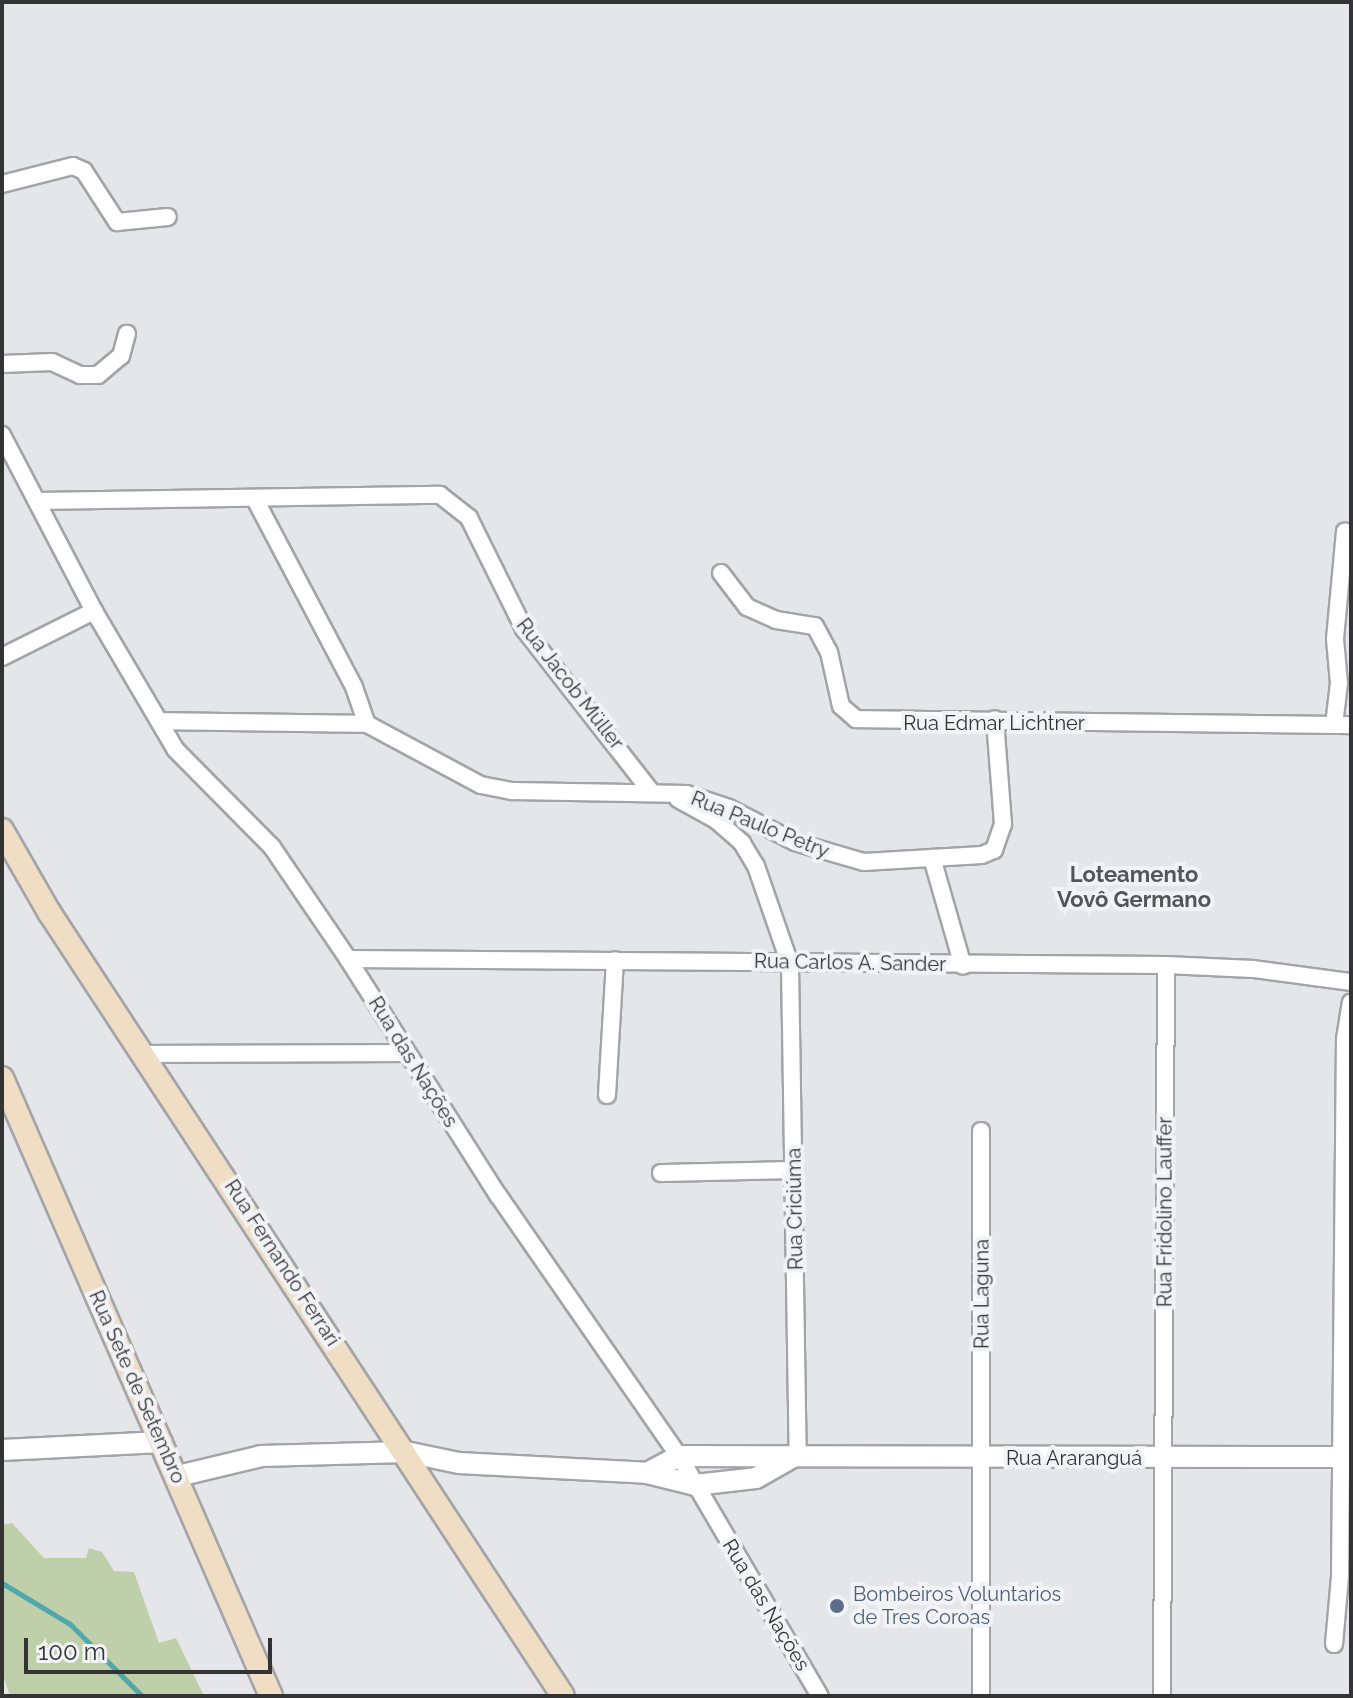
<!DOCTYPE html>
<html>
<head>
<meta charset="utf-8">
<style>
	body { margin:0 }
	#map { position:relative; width:1353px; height:1698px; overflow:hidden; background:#e5e6e9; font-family:Raleway,sans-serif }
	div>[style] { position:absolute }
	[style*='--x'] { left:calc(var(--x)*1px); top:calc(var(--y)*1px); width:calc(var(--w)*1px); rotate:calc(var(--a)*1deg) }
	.green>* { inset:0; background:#bfcfaa }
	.stream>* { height:5px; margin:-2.5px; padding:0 2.5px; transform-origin:2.5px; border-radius:2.5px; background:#4fa8ac }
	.roads { filter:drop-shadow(2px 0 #a3a4a7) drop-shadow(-2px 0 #a3a4a7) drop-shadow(0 2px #a3a4a7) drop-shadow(0 -2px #a3a4a7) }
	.minor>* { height:16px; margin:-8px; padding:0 8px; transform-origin:8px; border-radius:8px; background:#fff }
	.tertiary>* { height:20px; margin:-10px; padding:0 10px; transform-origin:10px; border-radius:10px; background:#fff }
	.secondary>* { height:22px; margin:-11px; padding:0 11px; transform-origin:11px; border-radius:11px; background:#efdec4 }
	.dots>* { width:22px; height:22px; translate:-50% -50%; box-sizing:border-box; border:4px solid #f2f3f7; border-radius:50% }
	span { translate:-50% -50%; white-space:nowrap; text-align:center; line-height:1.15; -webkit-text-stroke:8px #f2f3f7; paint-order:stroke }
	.street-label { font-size:20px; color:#333334 }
	.service-label { font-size:20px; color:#4e5e75 }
	.left { translate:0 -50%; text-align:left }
	.neighbourhood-label { font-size:22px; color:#545558; font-weight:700 }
	.frame { position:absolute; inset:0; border:4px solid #333334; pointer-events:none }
	.scale { position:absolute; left:24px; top:1638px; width:248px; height:36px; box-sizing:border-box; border:4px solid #333334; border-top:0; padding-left:10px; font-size:24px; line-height:28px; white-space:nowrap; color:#333334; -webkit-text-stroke:6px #f2f3f7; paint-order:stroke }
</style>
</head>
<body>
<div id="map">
	<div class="green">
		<div style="clip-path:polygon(12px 1523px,44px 1558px,86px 1558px,89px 1548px,102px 1552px,114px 1571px,134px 1572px,159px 1643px,176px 1638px,204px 1696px,10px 1696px,2px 1672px,2px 1525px)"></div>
	</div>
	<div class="stream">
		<div style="--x:2;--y:1583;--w:79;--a:31.1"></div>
		<div style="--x:70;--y:1624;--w:102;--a:45"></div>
	</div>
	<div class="roads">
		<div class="minor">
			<div style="--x:2;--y:184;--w:73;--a:-14.2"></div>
			<div style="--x:73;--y:166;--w:12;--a:24"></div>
			<div style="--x:84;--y:171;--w:61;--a:57.1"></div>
			<div style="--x:117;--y:222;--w:51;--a:-5.6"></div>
			<div style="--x:2;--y:364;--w:50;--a:-2.3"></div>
			<div style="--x:52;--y:362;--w:31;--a:25"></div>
			<div style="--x:80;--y:375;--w:18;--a:0"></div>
			<div style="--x:98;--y:375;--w:30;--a:-40"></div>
			<div style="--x:121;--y:356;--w:23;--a:-75"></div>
			<div style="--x:2;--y:435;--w:199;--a:62.4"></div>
			<div style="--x:94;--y:611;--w:161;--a:59.5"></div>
			<div style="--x:176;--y:750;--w:136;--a:45.3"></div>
			<div style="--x:272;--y:847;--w:135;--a:55.8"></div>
			<div style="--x:348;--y:959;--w:280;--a:57.6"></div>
			<div style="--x:498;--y:1195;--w:318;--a:55.3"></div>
			<div style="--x:679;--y:1456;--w:278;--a:59.6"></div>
			<div style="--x:37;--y:501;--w:403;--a:-0.9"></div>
			<div style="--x:440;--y:495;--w:37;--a:38"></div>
			<div style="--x:469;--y:518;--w:124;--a:63.6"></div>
			<div style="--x:524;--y:629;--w:208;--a:52"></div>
			<div style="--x:256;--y:501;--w:210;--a:62.2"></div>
			<div style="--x:354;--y:687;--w:39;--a:71"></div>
			<div style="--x:721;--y:573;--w:43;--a:52.6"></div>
			<div style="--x:747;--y:607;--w:32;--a:24"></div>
			<div style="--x:776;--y:620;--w:39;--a:9"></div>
			<div style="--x:815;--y:626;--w:30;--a:62"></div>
			<div style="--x:829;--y:652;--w:55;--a:77.5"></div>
			<div style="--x:841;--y:706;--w:20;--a:41"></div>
			<div style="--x:856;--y:719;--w:495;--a:0.7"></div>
			<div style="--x:2;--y:657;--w:103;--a:-26.6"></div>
			<div style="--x:159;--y:721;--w:208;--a:0.8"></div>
			<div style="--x:367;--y:724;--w:129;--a:28.2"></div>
			<div style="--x:481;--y:785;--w:33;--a:11"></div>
			<div style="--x:513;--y:791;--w:174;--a:1"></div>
			<div style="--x:687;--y:794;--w:44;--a:18.4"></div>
			<div style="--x:729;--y:808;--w:74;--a:27.3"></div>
			<div style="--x:795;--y:842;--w:72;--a:16.2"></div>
			<div style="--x:864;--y:862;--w:118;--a:-3.4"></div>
			<div style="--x:982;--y:855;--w:13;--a:-23"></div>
			<div style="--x:994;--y:850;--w:28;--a:-71"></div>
			<div style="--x:1003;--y:824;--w:105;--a:-94.4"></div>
			<div style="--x:1334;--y:725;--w:42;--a:-83.2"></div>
			<div style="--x:1339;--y:683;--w:44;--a:-95.2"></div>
			<div style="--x:1335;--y:639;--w:108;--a:-84.7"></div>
			<div style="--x:678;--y:799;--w:43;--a:28.9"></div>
			<div style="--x:716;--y:820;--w:35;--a:41"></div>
			<div style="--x:742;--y:843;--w:27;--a:59"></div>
			<div style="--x:756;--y:866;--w:104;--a:70.9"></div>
			<div style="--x:790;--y:964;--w:490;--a:89.1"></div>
			<div style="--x:932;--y:858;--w:112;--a:74"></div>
			<div style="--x:348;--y:959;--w:818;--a:0.42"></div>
			<div style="--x:1166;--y:965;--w:87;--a:2.6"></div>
			<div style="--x:1253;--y:969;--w:99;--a:7.6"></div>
			<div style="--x:144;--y:1054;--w:262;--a:-0.2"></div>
			<div style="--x:607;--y:1095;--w:135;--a:-86.6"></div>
			<div style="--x:981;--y:1131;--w:565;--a:90"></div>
			<div style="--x:661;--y:1173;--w:134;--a:-1.3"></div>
			<div style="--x:1334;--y:1644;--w:67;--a:-84.9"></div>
			<div style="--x:1340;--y:1577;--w:538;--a:-89.47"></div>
			<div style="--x:1345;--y:1039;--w:37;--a:-81"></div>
			<div style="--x:1162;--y:1696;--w:731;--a:-89.69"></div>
		</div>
		<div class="tertiary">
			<div style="--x:2;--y:1450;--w:160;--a:-2.9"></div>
			<div style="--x:647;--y:1473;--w:36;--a:-28"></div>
			<div style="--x:679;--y:1456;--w:672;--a:0.09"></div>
			<div style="--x:178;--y:1476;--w:85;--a:-13.5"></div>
			<div style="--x:261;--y:1456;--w:145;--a:-1.6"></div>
			<div style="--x:406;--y:1452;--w:54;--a:11.7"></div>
			<div style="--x:459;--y:1463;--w:188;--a:3"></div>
			<div style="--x:647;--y:1473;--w:49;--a:14"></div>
			<div style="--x:695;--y:1485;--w:61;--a:-6.5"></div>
			<div style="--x:756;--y:1478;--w:48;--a:-29.7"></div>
		</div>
		<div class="secondary">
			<div style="--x:2;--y:830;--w:95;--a:60.2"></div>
			<div style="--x:49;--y:912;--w:937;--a:56.75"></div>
			<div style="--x:2;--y:1078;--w:674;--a:66.48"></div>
		</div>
	</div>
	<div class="dots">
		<div style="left:837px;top:1606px;background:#5c6f8a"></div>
	</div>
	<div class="street-label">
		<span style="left:570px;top:684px;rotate:52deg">Rua Jacob Müller</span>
		<span style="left:994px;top:723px">Rua Edmar Lichtner</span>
		<span style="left:760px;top:825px;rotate:22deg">Rua Paulo Petry</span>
		<span style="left:850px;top:963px;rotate:1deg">Rua Carlos A. Sander</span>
		<span style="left:413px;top:1062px;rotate:58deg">Rua das Nações</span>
		<span style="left:795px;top:1209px;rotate:-91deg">Rua Criciúma</span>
		<span style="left:1165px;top:1212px;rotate:-90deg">Rua Fridolino Lauffer</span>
		<span style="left:282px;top:1263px;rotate:57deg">Rua Fernando Ferrari</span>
		<span style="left:982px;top:1294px;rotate:-90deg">Rua Laguna</span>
		<span style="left:137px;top:1387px;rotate:66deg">Rua Sete de Setembro</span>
		<span style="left:1074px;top:1458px">Rua Araranguá</span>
		<span style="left:766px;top:1605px;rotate:59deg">Rua das Nações</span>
	</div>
	<div class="service-label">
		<span class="left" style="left:853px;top:1606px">Bombeiros Voluntarios<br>de Tres Coroas</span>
	</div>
	<div class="neighbourhood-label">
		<span style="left:1134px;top:887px">Loteamento<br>Vovô Germano</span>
	</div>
	<div class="frame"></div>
	<div class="scale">100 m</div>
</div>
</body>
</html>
